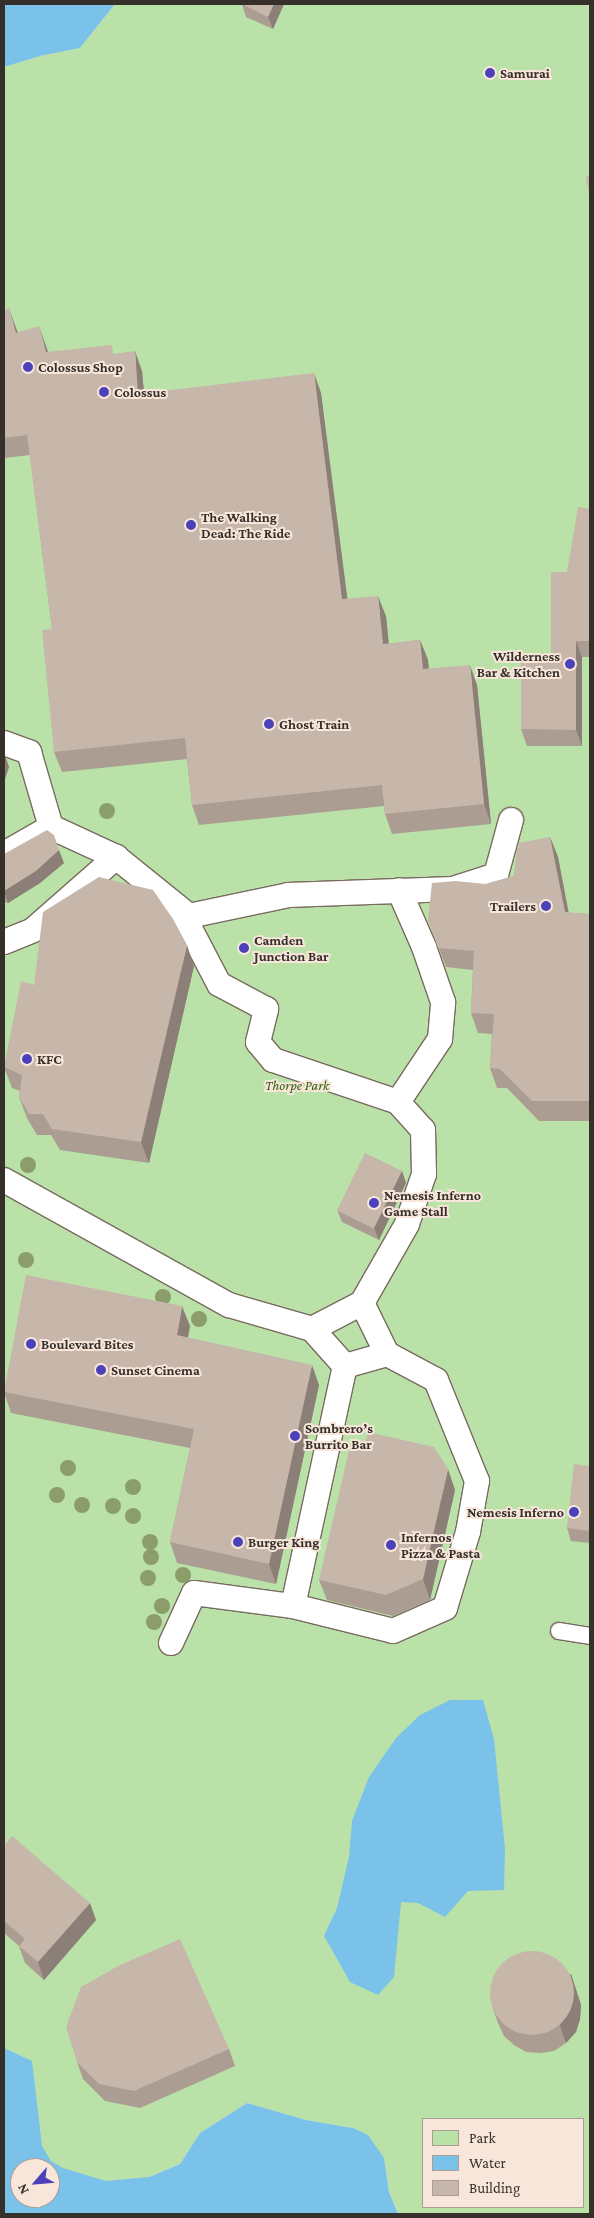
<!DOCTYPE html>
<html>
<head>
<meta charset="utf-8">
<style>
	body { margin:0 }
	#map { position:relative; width:594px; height:2218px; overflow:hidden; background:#f8e6da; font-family:"Crimson Pro",serif }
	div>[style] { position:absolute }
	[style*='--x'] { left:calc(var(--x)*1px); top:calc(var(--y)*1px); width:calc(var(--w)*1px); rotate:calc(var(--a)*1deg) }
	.green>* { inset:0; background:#b9e1a8 }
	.water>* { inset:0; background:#7bc2ea }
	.roads { filter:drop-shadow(1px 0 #796a5f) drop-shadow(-1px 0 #796a5f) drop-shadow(0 1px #796a5f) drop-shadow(0 -1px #796a5f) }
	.service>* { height:16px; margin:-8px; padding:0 8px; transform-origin:8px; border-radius:8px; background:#fff }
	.pedestrian>* { height:24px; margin:-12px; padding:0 12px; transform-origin:12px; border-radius:12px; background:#fff }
	.trees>* { width:16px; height:16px; margin:-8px; border-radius:50%; background:#8b9d6b }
	.wall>* { inset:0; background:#ab9d92 }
	.shaded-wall>* { inset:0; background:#8b7f77 }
	.building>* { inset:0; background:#c7b6aa; transform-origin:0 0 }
	.round { border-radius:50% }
	.dots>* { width:14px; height:14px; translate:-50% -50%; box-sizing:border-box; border:2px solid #f8e6da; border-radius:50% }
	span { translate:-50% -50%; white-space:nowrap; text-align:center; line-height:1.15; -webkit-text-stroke:4px #f8e6da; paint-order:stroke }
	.poi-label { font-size:14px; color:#36302b; font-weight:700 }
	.left { translate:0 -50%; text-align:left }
	.right { translate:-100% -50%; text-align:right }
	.park-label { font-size:14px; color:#316111; font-style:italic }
	.frame { position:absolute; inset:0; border:5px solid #36302b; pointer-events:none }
	.legend { position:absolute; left:422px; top:2118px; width:162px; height:90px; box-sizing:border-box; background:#f8e6da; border:1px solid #aa9d94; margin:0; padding:6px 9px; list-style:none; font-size:15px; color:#36302b }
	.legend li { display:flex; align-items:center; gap:10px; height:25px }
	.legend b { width:25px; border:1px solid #aa9d94 }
	.north { position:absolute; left:10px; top:2158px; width:50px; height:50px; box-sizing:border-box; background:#f8e6da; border:1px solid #aa9d94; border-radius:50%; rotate:243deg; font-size:14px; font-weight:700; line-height:20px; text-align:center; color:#36302b }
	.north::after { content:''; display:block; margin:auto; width:18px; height:22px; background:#4b42b9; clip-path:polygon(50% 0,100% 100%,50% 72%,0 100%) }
</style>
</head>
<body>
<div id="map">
	<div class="green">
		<div style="clip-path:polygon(evenodd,115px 4px,590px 4px,590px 2214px,398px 2214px,389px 2192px,384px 2158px,353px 2128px,306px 2120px,247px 2103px,200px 2133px,180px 2164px,149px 2177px,4px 2214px,4px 67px,40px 56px,80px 48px,115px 4px,423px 2119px,583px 2119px,583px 2207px,423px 2207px,423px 2119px,115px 4px,20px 2168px,50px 2168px,50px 2198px,20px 2198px,20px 2168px)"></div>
	</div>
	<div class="water">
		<div style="clip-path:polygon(4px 4px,115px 4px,80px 48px,40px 56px,4px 67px)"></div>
		<div style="clip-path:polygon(450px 1700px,483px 1700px,494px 1739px,505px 1849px,504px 1890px,468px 1891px,445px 1917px,418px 1903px,401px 1902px,394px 1977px,378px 1995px,350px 1982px,324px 1936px,337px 1908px,349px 1857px,352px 1821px,369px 1777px,396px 1738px,420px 1715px)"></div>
		<div style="clip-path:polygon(evenodd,4px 2048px,32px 2061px,42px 2146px,51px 2161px,63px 2168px,106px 2181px,149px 2177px,180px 2164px,200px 2133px,247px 2103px,306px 2120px,353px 2128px,368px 2135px,384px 2158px,389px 2192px,398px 2214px,4px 2214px,4px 2048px,20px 2168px,50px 2168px,50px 2198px,20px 2198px,20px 2168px)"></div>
	</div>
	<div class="roads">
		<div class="service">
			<div style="--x:559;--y:1631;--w:31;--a:9"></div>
		</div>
		<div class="pedestrian">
			<div style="--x:4;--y:743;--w:27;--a:20"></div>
			<div style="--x:29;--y:752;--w:78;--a:73.7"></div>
			<div style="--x:4;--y:854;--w:54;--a:-29.9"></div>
			<div style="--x:51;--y:827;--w:72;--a:24.8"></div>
			<div style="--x:4;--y:942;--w:31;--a:-22"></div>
			<div style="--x:33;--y:930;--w:111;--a:-41.3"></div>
			<div style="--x:116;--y:857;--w:94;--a:38.9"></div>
			<div style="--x:398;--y:1102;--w:76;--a:-56.3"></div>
			<div style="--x:440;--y:1039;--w:37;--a:-85"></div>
			<div style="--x:443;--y:1002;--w:58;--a:-109.1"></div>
			<div style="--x:424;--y:947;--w:62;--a:-113.7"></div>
			<div style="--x:4;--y:1180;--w:257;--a:29.1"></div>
			<div style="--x:229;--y:1305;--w:86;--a:16.1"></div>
			<div style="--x:312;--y:1329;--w:56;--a:-27.5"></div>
			<div style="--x:362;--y:1303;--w:91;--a:-60.3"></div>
			<div style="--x:407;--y:1224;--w:53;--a:-71.2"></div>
			<div style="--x:424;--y:1174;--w:44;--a:-91.3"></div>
			<div style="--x:423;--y:1130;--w:38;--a:-132"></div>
			<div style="--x:398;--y:1102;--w:132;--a:-161.4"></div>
			<div style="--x:273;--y:1060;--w:23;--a:-130"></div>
			<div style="--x:258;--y:1042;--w:34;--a:-76"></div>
			<div style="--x:266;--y:1009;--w:53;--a:-152"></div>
			<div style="--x:219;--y:984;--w:76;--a:-117.6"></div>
			<div style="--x:184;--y:917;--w:106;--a:-11.9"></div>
			<div style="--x:288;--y:895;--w:165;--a:-2.1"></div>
			<div style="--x:453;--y:889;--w:45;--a:-18"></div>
			<div style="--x:496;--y:875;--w:57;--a:-74.7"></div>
			<div style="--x:345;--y:1366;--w:44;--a:-15.9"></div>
			<div style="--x:293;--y:1606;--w:246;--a:-77.8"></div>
			<div style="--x:345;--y:1366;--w:50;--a:-131.7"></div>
			<div style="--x:171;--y:1643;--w:55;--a:-65.3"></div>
			<div style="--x:194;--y:1593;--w:100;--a:7.5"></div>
			<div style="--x:293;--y:1606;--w:103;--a:14"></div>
			<div style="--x:393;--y:1631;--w:57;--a:-23.9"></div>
			<div style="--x:445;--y:1608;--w:79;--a:-73.2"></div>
			<div style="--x:468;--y:1532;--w:52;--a:-80"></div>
			<div style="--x:477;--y:1481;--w:109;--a:-112.1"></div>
			<div style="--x:436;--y:1380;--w:55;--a:-152"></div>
			<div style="--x:387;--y:1354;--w:57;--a:-116.1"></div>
		</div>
	</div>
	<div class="trees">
		<div style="left:107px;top:811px"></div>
		<div style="left:28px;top:1165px"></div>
		<div style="left:26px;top:1260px"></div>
		<div style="left:163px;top:1297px"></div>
		<div style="left:199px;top:1319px"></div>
		<div style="left:68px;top:1468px"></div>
		<div style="left:133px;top:1487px"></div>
		<div style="left:57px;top:1495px"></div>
		<div style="left:82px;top:1505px"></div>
		<div style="left:113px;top:1506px"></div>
		<div style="left:133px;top:1516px"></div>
		<div style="left:150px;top:1542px"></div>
		<div style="left:151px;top:1557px"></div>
		<div style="left:183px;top:1575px"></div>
		<div style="left:148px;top:1578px"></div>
		<div style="left:162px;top:1606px"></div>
		<div style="left:154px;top:1622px"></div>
	</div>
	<div class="wall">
		<div style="clip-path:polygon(242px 4px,284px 4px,273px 29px,246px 17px)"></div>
		<div style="clip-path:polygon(4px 310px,16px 328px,18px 333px,46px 346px,48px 352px,115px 354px,142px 371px,144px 394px,321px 393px,347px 599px,386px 616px,388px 644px,420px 640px,428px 660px,429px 669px,477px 685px,491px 824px,392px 834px,385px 814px,384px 806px,199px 825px,192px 805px,187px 759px,62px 772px,54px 752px,52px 629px,30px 455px,4px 458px)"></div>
		<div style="clip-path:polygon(590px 509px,590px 657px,582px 657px,582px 746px,527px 746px,521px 729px,551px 654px,567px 572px)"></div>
		<div style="clip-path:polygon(550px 837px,558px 857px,569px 913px,590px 914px,590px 1121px,539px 1121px,507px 1088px,497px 1088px,490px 1068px,492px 1034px,478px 1033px,471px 1013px,473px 970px,446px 967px,428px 919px,486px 884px,514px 876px,519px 848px)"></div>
		<div style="clip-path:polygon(4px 854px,64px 863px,40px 883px,8px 903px,4px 902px)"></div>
		<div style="clip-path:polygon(194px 966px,149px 1163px,60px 1150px,51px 1135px,37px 1135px,27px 1118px,19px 1097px,20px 1091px,12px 1088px,4px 1067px,34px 985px)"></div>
		<div style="clip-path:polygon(402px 1171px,406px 1183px,379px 1240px,342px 1222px,337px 1210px)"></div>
		<div style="clip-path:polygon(190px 1326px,188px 1338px,319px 1385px,276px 1584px,177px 1563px,170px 1542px,190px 1448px,11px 1413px,4px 1392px)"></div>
		<div style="clip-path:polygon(590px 1466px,590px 1543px,571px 1541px,567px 1528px)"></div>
		<div style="clip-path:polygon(455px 1490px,430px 1600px,393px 1616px,327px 1600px,319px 1580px)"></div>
		<div style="clip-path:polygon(4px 1846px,96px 1920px,44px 1980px,25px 1963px,19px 1946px,4px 1933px)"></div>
		<div style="clip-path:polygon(571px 1974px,581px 2005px,580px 2019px,576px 2032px,566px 2043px,554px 2051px,541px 2053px,526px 2052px,514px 2045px,504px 2036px,498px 2023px,492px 2006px)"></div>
		<div style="clip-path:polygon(229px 2049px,235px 2066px,140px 2108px,105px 2101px,83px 2079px,77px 2062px)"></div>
	</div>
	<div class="shaded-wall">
		<div style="clip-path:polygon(274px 4px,284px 4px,273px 29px,268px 17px)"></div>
		<div style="clip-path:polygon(9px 308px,16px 328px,24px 353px,16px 333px)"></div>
		<div style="clip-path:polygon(39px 326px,46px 346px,54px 372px,46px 352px)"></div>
		<div style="clip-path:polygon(135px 351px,142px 371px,146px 414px,138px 394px)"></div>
		<div style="clip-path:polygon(314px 373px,321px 393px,350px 619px,342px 599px)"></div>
		<div style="clip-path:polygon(378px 596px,386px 616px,391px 664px,383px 644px)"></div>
		<div style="clip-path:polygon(420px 640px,428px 660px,430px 689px,423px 669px)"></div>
		<div style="clip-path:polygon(576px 641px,582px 657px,582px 746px,576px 730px)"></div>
		<div style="clip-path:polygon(470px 665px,477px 685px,491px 824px,484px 804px)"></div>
		<div style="clip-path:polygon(4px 752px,9px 767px,4px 782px)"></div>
		<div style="clip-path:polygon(550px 837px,558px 857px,572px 932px,565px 912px)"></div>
		<div style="clip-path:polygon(59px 850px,64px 863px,40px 883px,8px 903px,4px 891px)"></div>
		<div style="clip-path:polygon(187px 945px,194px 966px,149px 1163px,141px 1142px)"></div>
		<div style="clip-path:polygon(402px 1171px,406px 1183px,379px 1240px,374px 1228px)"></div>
		<div style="clip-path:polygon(182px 1306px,190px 1326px,184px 1356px,177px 1335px)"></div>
		<div style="clip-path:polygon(312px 1365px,319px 1385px,276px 1584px,269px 1564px)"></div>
		<div style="clip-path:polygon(448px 1469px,455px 1490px,430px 1600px,423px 1579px)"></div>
		<div style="clip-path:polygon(90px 1903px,96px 1920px,44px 1980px,38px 1962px)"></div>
		<div style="clip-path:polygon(571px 1974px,581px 2005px,580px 2019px,576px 2032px,566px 2043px,560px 2026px)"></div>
	</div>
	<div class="building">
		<div style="clip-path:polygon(242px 4px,274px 4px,268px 17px)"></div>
		<div style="clip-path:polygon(590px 176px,590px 199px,586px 177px)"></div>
		<div style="clip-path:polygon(9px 308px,16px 333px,39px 326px,46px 352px,112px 345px,113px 354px,135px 351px,138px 394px,314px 373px,342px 599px,378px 596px,383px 644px,420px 640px,423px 669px,470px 665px,484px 804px,385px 814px,382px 785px,192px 805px,185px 738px,54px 752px,42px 630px,52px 629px,27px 435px,4px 438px,4px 310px)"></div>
		<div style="clip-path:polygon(578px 507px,590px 509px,590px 641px,576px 641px,576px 730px,521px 729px,521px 654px,551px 654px,551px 572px,567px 572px)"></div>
		<div style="clip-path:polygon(47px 830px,54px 835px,59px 850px,36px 871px,4px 891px,4px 854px)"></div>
		<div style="clip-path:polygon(550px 837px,565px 912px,590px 914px,590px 1101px,532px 1101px,500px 1069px,490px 1068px,494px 1014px,471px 1013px,474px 951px,438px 948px,428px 919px,432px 883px,455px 881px,486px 884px,514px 876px,517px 848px,519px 848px,519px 843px)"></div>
		<div style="clip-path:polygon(99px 877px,153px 890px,173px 919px,187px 945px,141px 1142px,52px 1129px,43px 1114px,29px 1114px,19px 1097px,22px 1075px,4px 1067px,21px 981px,34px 985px,43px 912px)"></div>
		<div style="left:365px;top:1153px;width:41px;height:64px;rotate:26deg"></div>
		<div style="clip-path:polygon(26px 1275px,182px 1306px,177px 1335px,312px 1365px,269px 1564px,170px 1542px,194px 1429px,4px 1392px)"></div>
		<div style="clip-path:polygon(368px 1432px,434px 1447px,448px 1469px,423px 1579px,386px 1595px,319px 1580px,351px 1442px,365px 1445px)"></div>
		<div style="clip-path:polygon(574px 1464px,590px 1466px,590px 1531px,567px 1528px)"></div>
		<div style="clip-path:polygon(12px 1836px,90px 1903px,38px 1962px,19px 1946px,25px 1939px,4px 1921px,4px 1846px)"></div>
		<div style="clip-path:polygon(180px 1939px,229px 2049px,134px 2091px,99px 2084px,77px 2062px,66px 2027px,81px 1987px,118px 1966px)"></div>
		<div class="round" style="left:490px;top:1951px;width:84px;height:84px"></div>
	</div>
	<div class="dots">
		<div style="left:490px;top:73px;background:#4b42b9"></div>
		<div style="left:28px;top:367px;background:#4b42b9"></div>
		<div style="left:104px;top:392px;background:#4b42b9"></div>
		<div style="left:191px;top:525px;background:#4b42b9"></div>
		<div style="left:570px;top:664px;background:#4b42b9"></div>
		<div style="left:269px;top:724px;background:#4b42b9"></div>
		<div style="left:546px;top:906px;background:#4b42b9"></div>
		<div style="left:244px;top:948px;background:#4b42b9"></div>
		<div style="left:27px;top:1059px;background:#4b42b9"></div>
		<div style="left:374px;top:1203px;background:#4b42b9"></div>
		<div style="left:31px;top:1344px;background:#4b42b9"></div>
		<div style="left:101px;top:1370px;background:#4b42b9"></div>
		<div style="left:295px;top:1436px;background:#4b42b9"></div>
		<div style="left:574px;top:1512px;background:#4b42b9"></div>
		<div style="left:238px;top:1542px;background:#4b42b9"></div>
		<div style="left:391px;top:1545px;background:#4b42b9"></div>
	</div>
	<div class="poi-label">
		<span class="left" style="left:500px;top:73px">Samurai</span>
		<span class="left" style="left:38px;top:367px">Colossus Shop</span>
		<span class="left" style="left:114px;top:392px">Colossus</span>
		<span class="left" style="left:201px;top:525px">The Walking<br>Dead: The Ride</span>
		<span class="right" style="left:560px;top:664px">Wilderness<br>Bar &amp; Kitchen</span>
		<span class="left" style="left:279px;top:724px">Ghost Train</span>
		<span class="right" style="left:536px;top:906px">Trailers</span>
		<span class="left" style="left:254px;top:948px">Camden<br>Junction Bar</span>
		<span class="left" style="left:37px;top:1059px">KFC</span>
		<span class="left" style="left:384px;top:1203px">Nemesis Inferno<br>Game Stall</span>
		<span class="left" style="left:41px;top:1344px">Boulevard Bites</span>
		<span class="left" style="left:111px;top:1370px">Sunset Cinema</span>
		<span class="left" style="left:305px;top:1436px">Sombrero’s<br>Burrito Bar</span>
		<span class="right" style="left:564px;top:1512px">Nemesis Inferno</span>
		<span class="left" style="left:401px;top:1545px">Infernos<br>Pizza &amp; Pasta</span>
		<span class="left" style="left:248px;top:1542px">Burger King</span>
	</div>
	<div class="park-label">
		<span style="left:297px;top:1085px">Thorpe Park</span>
	</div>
	<div class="frame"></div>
	<ul class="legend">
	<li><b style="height:14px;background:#b9e1a8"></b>Park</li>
	<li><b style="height:14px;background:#7bc2ea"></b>Water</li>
	<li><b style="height:14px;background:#c7b6aa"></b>Building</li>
	</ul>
	<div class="north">N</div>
</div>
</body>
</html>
